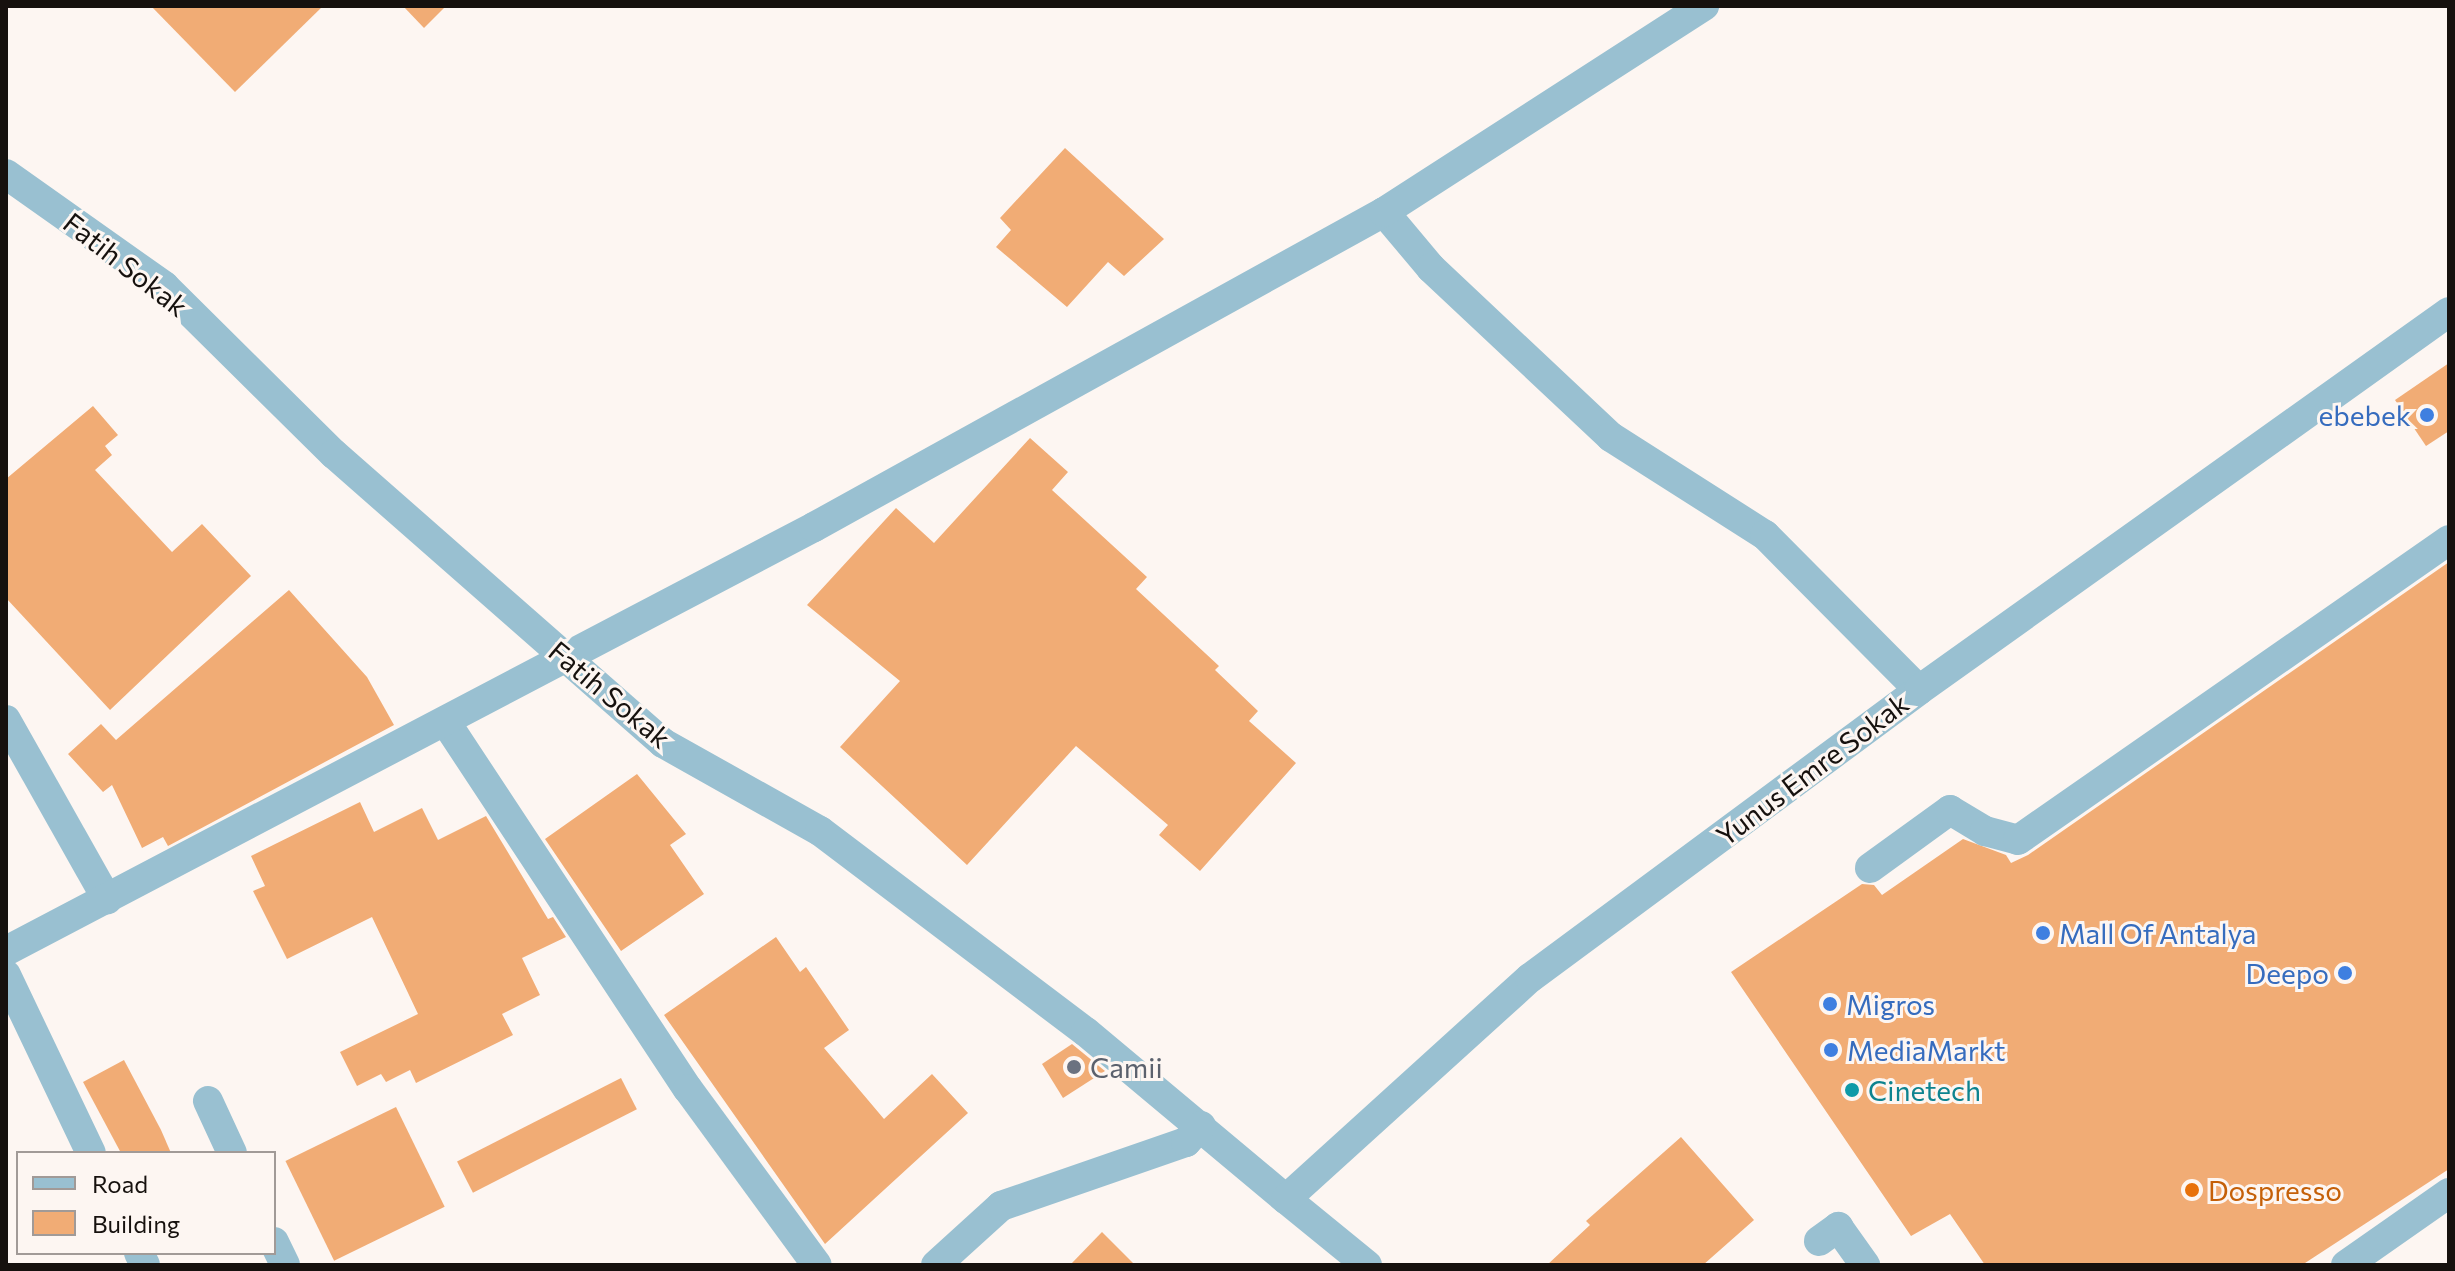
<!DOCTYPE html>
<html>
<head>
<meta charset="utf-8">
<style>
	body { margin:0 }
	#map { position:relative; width:2455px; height:1271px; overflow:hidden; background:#fdf6f2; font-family:Commissioner,sans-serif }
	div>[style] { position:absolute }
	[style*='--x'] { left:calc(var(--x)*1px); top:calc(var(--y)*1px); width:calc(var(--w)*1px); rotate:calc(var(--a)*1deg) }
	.building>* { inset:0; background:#f1ac75; transform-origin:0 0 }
	.minor>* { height:30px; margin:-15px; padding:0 15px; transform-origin:15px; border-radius:15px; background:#99c0d1 }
	.dots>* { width:22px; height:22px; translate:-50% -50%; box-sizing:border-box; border:4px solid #fdf6f2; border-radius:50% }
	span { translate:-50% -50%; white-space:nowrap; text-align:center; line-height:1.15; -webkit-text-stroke:6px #fdf6f2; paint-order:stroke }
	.street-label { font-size:28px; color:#16110e }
	.shop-label { font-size:28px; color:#366cbe }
	.right { translate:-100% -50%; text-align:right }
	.left { translate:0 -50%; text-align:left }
	.worship-label { font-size:28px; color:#5b616d }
	.culture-label { font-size:28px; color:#0d838f }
	.food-label { font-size:28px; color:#c56008 }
	.frame { position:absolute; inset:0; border:8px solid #16110e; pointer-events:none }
	.legend { position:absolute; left:16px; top:1151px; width:260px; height:104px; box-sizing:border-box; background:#fdf6f2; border:2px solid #a19a97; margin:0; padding:10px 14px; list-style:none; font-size:24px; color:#16110e }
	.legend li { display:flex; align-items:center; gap:16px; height:40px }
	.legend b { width:40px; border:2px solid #a19a97 }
</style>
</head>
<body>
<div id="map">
	<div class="building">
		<div style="clip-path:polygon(151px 6px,323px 6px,235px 92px)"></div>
		<div style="clip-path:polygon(403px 6px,446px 6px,424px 28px)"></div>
		<div style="clip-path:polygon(1065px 148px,1164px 239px,1124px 276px,1108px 262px,1067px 307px,996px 247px,1011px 230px,1000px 218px)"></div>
		<div style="clip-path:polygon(2449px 363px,2449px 431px,2426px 446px,2395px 400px)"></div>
		<div style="clip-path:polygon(93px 406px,118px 435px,105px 446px,112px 455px,95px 470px,172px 552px,202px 524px,251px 576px,110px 710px,6px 598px,6px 479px)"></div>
		<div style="clip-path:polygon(1030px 438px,1068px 472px,1052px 490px,1147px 577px,1136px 589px,1219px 666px,1215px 670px,1258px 711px,1249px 721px,1296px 763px,1200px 871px,1159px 835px,1168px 825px,1076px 746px,967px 865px,840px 747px,900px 681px,807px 605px,896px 508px,934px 543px)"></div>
		<div style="clip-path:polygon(2449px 562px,2449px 1169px,2302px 1265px,1985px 1265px,1950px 1214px,1911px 1236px,1731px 972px,1862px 884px,1874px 885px,1882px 895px,1963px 839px,2006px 855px,2011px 863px,2028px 855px)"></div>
		<div style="clip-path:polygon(289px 590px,367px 677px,394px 725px,168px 846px,163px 837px,142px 848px,112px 785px,103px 792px,68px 754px,101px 724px,116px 740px)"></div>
		<div style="clip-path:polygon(637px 774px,686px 834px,670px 845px,704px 894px,621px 951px,545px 839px)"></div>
		<div style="clip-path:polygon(360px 802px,374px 832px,422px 808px,438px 840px,486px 816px,548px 919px,553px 917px,566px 937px,522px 958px,540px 995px,502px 1014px,513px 1035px,416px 1083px,410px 1070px,386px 1082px,381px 1074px,357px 1086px,340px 1052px,418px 1014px,372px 917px,287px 959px,253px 891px,265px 886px,251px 856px)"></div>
		<div style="clip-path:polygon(776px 937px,800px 972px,806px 967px,849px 1030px,824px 1048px,884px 1119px,932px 1074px,968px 1113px,825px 1244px,664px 1015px)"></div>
		<div style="clip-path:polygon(1072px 1044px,1105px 1071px,1063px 1098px,1042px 1064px)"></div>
		<div style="clip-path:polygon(124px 1060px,161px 1130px,171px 1153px,121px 1153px,83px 1082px)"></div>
		<div style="left:621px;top:1078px;width:35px;height:184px;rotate:63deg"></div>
		<div style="left:396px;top:1107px;width:111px;height:123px;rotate:64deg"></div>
		<div style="clip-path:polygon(1681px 1137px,1754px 1220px,1703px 1265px,1547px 1265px,1590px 1225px,1586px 1221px)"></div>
		<div style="clip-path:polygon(1102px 1232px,1135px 1265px,1070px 1265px)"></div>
	</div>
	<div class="minor">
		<div style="--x:6;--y:174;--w:194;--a:35.3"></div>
		<div style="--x:164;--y:286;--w:239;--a:44.7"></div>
		<div style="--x:334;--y:454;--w:438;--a:41.3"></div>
		<div style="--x:663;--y:743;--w:180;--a:29.3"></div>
		<div style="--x:820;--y:831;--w:333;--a:37.1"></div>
		<div style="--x:1086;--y:1032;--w:261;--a:39.9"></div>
		<div style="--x:1384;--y:212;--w:73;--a:50"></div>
		<div style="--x:1431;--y:268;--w:247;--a:43.2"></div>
		<div style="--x:1611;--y:437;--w:183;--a:32.5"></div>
		<div style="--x:1765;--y:535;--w:218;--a:45.2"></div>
		<div style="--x:6;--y:720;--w:206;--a:60.6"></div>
		<div style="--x:447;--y:724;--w:437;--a:56.6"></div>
		<div style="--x:688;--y:1089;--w:218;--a:53.8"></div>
		<div style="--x:1870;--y:868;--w:99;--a:-35.9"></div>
		<div style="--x:1950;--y:810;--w:41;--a:31"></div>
		<div style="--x:1985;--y:831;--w:34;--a:15"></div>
		<div style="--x:2018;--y:840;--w:525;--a:-34.84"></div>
		<div style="--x:6;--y:951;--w:912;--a:-27.69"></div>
		<div style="--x:814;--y:527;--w:651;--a:-28.93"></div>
		<div style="--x:1384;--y:212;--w:381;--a:-32.8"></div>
		<div style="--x:6;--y:975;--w:197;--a:64.5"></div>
		<div style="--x:208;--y:1101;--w:57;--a:65.2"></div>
		<div style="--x:1819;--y:1241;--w:24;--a:-36"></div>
		<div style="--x:1838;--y:1227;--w:47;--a:54.6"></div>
		<div style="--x:274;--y:1242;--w:25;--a:64"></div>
		<div style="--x:139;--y:1253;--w:13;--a:63"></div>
		<div style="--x:936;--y:1265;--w:88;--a:-42.2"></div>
		<div style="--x:1001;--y:1206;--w:196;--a:-19.1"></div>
		<div style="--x:1186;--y:1142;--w:22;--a:-47"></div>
		<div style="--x:1367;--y:1265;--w:104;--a:-140.8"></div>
		<div style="--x:1286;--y:1199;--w:329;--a:-42.2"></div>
		<div style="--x:1530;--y:978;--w:484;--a:-36.5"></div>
		<div style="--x:1919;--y:690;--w:651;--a:-35.5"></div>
		<div style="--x:2346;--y:1265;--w:126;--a:-35"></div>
	</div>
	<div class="dots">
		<div style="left:2427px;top:415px;background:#3f7fe0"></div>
		<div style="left:2043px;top:933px;background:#3f7fe0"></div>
		<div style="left:2345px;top:973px;background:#3f7fe0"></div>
		<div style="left:1830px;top:1004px;background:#3f7fe0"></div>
		<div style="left:1831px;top:1050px;background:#3f7fe0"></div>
		<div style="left:1074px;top:1067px;background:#6b7280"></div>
		<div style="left:1852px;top:1090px;background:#0f9aa8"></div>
		<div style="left:2192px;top:1190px;background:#e8710a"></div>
	</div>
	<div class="street-label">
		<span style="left:126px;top:264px;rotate:38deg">Fatih Sokak</span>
		<span style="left:610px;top:694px;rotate:40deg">Fatih Sokak</span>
		<span style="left:1812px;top:769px;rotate:-37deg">Yunus Emre Sokak</span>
	</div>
	<div class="shop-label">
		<span class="right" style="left:2411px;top:415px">ebebek</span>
		<span class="left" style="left:2059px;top:933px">Mall Of Antalya</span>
		<span class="right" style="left:2329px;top:973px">Deepo</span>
		<span class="left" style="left:1846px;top:1004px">Migros</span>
		<span class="left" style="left:1847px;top:1050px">MediaMarkt</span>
	</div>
	<div class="worship-label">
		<span class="left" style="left:1090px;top:1067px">Camii</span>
	</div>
	<div class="culture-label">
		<span class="left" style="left:1868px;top:1090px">Cinetech</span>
	</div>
	<div class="food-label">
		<span class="left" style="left:2208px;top:1190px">Dospresso</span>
	</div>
	<div class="frame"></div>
	<ul class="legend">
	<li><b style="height:10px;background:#99c0d1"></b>Road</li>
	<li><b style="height:22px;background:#f1ac75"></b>Building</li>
	</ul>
</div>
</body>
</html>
